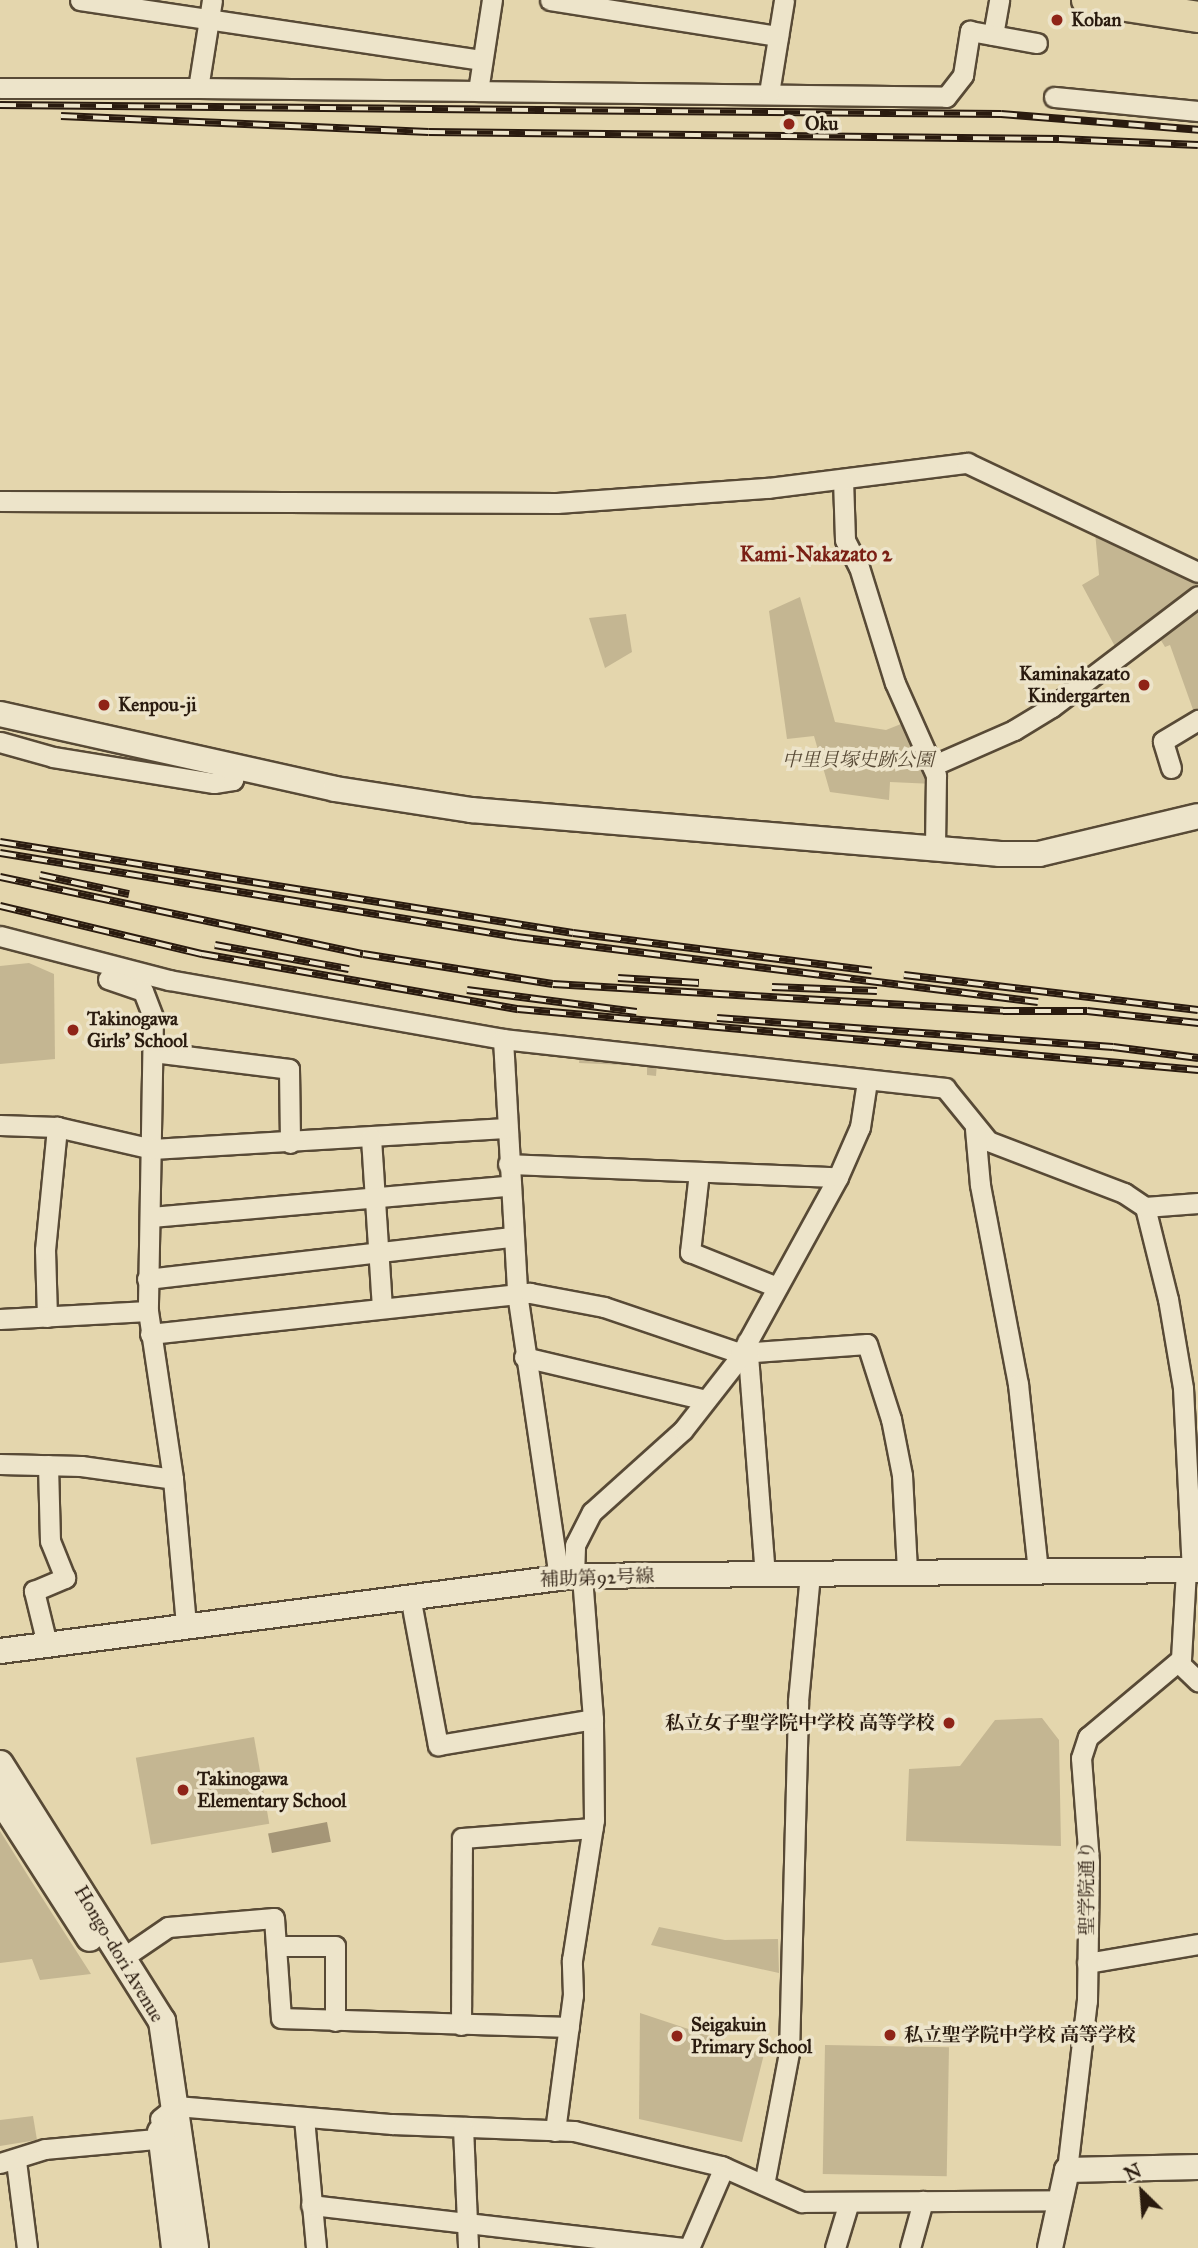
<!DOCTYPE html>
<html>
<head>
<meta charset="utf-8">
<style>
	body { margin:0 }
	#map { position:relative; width:1198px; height:2248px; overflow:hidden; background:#e4d6ad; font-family:"IM FELL Great Primer","Noto Serif JP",serif }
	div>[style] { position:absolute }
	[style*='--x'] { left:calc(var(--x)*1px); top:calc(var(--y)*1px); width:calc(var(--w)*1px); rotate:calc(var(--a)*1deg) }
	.green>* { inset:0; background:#c4b692; transform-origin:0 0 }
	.water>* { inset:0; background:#a59677; transform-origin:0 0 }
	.roads { filter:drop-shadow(2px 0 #584a36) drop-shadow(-2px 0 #584a36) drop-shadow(0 2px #584a36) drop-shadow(0 -2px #584a36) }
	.minor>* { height:19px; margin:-9.5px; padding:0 9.5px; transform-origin:9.5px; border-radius:9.5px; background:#ede4ca }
	.tertiary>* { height:24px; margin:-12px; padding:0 12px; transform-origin:12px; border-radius:12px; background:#ede4ca }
	.secondary>* { height:26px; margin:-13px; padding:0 13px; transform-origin:13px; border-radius:13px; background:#ede4ca }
	.primary>* { height:30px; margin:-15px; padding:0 15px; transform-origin:15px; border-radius:15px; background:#e4d6ad }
	.rail>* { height:8px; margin-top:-4px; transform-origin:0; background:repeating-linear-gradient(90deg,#ede4ca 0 16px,#2a1b0f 0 32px); box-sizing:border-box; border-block:2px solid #2a1b0f }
	.dots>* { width:19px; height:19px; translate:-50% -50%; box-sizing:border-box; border:4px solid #ede4ca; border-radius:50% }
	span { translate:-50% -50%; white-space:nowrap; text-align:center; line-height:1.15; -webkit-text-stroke:7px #ede4ca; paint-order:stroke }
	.poi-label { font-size:19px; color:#2a1b0f; font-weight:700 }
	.left { translate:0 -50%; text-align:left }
	.right { translate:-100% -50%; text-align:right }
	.park-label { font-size:19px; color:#584a36; font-style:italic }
	.street-label { font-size:19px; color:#2a1b0f }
	.neighbourhood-label { font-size:21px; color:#7a1f14; font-weight:700 }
	.north { position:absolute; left:1107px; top:2157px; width:70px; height:70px; -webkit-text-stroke:5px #ede4ca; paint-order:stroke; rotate:335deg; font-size:19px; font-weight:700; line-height:28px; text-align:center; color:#2a1b0f }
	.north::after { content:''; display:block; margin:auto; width:24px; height:32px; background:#2a1b0f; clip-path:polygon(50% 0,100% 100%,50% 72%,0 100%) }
</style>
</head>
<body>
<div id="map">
	<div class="green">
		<div style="clip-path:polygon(1095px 532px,1198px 577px,1198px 587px,1118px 652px,1082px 585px,1099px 575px)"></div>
		<div style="clip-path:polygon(800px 597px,835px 722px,886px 730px,906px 722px,934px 784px,890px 782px,889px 800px,830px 792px,814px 736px,787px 739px,769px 611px)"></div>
		<div style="clip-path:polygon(1198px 604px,1198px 716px,1196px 718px,1170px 645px,1165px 647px,1159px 637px)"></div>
		<div style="clip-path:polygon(626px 614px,632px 652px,605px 668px,589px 618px)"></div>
		<div style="clip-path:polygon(29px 963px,54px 974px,55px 1059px,0 1064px,0 966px)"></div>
		<div style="clip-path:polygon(580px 1053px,657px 1063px,656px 1076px,647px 1075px,647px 1066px,579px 1063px)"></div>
		<div style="clip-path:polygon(1042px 1718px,1059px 1740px,1061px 1846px,906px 1841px,909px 1769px,960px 1766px,995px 1720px)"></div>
		<div style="left:254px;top:1737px;width:88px;height:120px;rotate:80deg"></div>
		<div style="clip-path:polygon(0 1831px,30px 1879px,91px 1974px,40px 1980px,32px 1959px,0 1963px)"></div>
		<div style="clip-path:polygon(659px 1927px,725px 1940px,778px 1939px,779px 1973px,651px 1945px)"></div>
		<div style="clip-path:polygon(640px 2013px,764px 2054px,742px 2142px,639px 2119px)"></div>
		<div style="left:825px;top:2045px;width:124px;height:129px;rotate:1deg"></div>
		<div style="clip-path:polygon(33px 2116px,37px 2140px,0 2146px,0 2120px)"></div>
	</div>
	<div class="water">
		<div style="left:327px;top:1822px;width:20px;height:60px;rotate:79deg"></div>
	</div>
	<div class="roads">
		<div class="minor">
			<div style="--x:80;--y:0;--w:405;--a:8.5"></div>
			<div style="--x:212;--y:0;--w:89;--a:99"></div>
			<div style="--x:198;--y:88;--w:280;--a:0.6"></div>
			<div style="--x:478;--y:91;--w:92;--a:-81.3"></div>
			<div style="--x:550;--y:0;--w:231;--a:9"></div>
			<div style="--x:993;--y:35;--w:36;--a:-80"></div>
			<div style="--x:0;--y:88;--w:198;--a:0"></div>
			<div style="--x:478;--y:91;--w:468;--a:0.7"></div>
			<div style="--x:946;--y:97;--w:28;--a:-52"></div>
			<div style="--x:963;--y:75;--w:45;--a:-81"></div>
			<div style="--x:970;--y:31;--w:68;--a:10.2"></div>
			<div style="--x:769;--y:93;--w:94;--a:-80.8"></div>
			<div style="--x:1054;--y:97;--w:145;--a:5.6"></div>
			<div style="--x:843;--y:479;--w:61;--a:88.1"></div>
			<div style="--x:845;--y:540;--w:30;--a:63"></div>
			<div style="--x:859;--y:567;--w:121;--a:72.8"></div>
			<div style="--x:895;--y:683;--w:101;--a:66"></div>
			<div style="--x:936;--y:775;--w:72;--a:90.8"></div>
			<div style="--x:0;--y:501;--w:557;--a:0.21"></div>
			<div style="--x:557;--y:503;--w:212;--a:-4.1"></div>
			<div style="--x:768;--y:488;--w:201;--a:-7.2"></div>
			<div style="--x:967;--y:463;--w:255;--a:25.3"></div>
			<div style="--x:0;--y:742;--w:55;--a:15.8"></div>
			<div style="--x:53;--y:757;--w:163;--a:9.2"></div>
			<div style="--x:214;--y:783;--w:19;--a:-9"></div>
			<div style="--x:233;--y:780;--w:12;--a:-76"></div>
			<div style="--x:932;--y:766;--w:90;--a:-23.7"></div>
			<div style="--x:1014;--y:730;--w:44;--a:-31.2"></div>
			<div style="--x:1052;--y:707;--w:183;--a:-37.2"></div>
			<div style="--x:1171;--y:768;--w:28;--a:-107"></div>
			<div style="--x:1163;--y:741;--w:41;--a:-31"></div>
			<div style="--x:0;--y:936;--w:175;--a:14.6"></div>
			<div style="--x:169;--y:980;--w:339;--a:10"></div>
			<div style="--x:503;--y:1039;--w:445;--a:6.3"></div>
			<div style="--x:945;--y:1088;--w:68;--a:50.9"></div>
			<div style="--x:988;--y:1141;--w:146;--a:20.9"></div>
			<div style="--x:1124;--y:1193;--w:25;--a:34"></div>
			<div style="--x:1145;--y:1207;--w:95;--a:76"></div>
			<div style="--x:1168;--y:1299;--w:90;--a:80.4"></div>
			<div style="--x:1183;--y:1388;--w:182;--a:87.2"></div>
			<div style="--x:108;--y:979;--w:37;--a:19"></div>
			<div style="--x:143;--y:991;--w:28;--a:69"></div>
			<div style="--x:153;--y:1017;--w:294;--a:91"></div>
			<div style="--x:148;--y:1311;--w:170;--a:81.5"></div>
			<div style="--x:173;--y:1479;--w:148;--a:84.9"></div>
			<div style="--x:503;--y:1039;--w:254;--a:86.8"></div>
			<div style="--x:517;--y:1293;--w:288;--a:81.6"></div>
			<div style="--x:153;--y:1052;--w:137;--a:7.1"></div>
			<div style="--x:289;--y:1069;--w:74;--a:89.2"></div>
			<div style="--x:0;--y:1125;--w:57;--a:2"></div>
			<div style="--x:57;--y:1127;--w:98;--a:13"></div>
			<div style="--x:152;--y:1149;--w:355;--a:-3.4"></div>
			<div style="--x:975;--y:1129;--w:56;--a:84.9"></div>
			<div style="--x:980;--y:1185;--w:203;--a:79.2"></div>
			<div style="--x:1018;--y:1384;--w:188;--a:83.9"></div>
			<div style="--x:371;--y:1138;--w:168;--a:86.3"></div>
			<div style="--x:508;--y:1164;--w:330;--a:2.3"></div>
			<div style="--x:699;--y:1172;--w:81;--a:96.4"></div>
			<div style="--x:690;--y:1252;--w:94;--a:21.9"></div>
			<div style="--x:1145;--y:1207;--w:53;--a:-4.3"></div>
			<div style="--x:151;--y:1217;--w:358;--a:-5"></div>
			<div style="--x:147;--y:1279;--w:367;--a:-6.6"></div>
			<div style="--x:47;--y:1317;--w:67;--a:-91.7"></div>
			<div style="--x:45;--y:1250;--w:124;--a:-84.4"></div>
			<div style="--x:0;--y:1319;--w:148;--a:-3.1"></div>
			<div style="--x:150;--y:1334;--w:382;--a:-6.2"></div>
			<div style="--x:530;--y:1293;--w:75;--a:10.7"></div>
			<div style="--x:604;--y:1307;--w:144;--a:18.7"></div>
			<div style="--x:740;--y:1353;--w:127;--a:-4.1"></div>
			<div style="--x:867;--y:1344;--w:79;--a:72.3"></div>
			<div style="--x:891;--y:1419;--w:57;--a:78.9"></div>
			<div style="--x:902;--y:1475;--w:97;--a:87"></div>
			<div style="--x:747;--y:1342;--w:233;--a:85.6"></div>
			<div style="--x:524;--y:1357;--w:187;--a:13.3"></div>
			<div style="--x:0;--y:1464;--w:81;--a:1.4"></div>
			<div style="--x:81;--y:1466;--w:93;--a:8"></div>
			<div style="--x:574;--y:1576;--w:31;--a:-88"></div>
			<div style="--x:575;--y:1545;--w:37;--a:-63"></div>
			<div style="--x:592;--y:1512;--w:122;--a:-42"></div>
			<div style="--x:683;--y:1430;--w:88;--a:-52"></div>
			<div style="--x:737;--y:1361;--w:210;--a:-61.2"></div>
			<div style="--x:838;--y:1177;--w:55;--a:-66.3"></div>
			<div style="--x:860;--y:1127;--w:47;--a:-81.3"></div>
			<div style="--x:410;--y:1596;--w:152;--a:79.4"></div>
			<div style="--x:438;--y:1745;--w:157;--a:-9.5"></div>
			<div style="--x:47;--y:1644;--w:55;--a:-103.8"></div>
			<div style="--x:34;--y:1591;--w:34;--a:-23"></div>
			<div style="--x:65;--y:1578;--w:40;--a:-112"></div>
			<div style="--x:50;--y:1541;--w:76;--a:-91.5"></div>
			<div style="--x:1178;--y:1662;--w:28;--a:44"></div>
			<div style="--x:277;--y:1946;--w:58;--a:0"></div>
			<div style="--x:335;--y:1946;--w:75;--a:90"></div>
			<div style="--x:124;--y:1957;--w:53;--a:-34.3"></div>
			<div style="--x:168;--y:1927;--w:106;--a:-4.9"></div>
			<div style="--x:274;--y:1918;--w:100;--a:86"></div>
			<div style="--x:281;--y:2018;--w:288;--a:1.8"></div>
			<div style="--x:1087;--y:1963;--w:113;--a:-9.7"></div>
			<div style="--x:461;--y:2025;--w:187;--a:-89.7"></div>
			<div style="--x:462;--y:1838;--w:131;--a:-4.4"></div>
			<div style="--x:304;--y:2118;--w:131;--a:84.7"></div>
			<div style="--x:160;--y:2119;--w:21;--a:-39"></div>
			<div style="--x:176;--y:2106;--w:217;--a:4.8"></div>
			<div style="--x:392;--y:2124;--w:182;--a:2.2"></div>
			<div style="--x:574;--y:2131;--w:151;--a:13.4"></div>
			<div style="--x:721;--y:2166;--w:89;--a:24"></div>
			<div style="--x:802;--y:2202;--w:259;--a:-0.4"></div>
			<div style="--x:463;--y:2127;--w:121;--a:87.6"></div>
			<div style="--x:555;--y:2131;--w:137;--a:-82.5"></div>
			<div style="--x:573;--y:1995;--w:35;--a:-92"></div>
			<div style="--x:572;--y:1960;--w:142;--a:-81.1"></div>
			<div style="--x:594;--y:1820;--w:101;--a:-90.6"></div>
			<div style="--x:593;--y:1719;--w:143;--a:-94.4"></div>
			<div style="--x:16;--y:2161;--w:88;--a:82.8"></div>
			<div style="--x:0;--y:2163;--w:47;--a:-17.3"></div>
			<div style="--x:45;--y:2149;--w:132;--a:-5.2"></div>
			<div style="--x:1067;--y:2170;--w:170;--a:-83.3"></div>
			<div style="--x:1087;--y:2001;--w:139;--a:-89.2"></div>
			<div style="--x:1089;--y:1862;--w:104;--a:-94.4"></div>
			<div style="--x:1081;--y:1758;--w:22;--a:-72"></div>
			<div style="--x:1088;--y:1737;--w:121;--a:-40"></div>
			<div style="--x:1181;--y:1659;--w:89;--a:-86.8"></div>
			<div style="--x:764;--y:2185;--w:134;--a:-79.3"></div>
			<div style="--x:789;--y:2053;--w:352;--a:-88.5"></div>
			<div style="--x:798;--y:1701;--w:129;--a:-84.6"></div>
			<div style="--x:311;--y:2205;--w:376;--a:6.6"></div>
			<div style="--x:689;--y:2248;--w:88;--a:-66.6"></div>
			<div style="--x:835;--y:2248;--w:48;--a:-73.1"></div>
			<div style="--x:910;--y:2248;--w:49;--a:-74.5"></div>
		</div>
		<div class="tertiary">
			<div style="--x:0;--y:714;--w:343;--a:12.6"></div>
			<div style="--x:335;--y:789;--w:138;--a:8.8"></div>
			<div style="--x:471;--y:810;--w:531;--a:4.75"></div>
			<div style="--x:1000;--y:854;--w:39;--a:0"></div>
			<div style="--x:1039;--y:854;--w:163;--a:-13.4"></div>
			<div style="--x:0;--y:1651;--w:579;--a:-7.44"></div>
			<div style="--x:574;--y:1576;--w:624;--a:-0.55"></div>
			<div style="--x:1050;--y:2248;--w:80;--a:-77.7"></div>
			<div style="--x:1067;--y:2170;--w:131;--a:-1.3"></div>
		</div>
		<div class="secondary">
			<div style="--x:0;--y:1764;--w:304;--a:57.8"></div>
			<div style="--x:162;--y:2021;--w:229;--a:81.7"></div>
			<div style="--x:0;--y:1798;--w:166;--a:57.3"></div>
			<div style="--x:161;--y:2132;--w:117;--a:83.1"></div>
		</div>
		<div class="primary">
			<div style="--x:1087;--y:0;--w:112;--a:8.7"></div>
		</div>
	</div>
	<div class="rail">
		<div style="--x:0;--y:105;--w:1001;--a:0.52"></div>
		<div style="--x:1001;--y:114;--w:198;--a:4.6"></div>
		<div style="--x:61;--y:116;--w:368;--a:2.5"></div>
		<div style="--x:429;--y:132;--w:630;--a:0.64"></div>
		<div style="--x:1059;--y:139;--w:139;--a:2.5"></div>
		<div style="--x:0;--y:842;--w:580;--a:9.02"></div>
		<div style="--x:573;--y:933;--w:301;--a:7.2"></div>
		<div style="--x:0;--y:853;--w:524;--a:9.23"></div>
		<div style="--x:517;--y:937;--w:525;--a:7.11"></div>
		<div style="--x:40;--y:875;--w:91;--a:12.1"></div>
		<div style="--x:0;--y:877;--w:371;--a:12"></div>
		<div style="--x:363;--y:954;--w:192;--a:9"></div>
		<div style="--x:553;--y:984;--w:451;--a:3.4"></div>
		<div style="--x:1003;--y:1011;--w:84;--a:0"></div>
		<div style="--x:1087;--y:1011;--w:112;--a:6.2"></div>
		<div style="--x:0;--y:906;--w:208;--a:13.4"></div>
		<div style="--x:202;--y:954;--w:321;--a:9.9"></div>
		<div style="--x:518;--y:1009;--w:683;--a:5.13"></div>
		<div style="--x:215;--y:945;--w:136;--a:10.2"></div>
		<div style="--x:904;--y:975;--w:296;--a:6.8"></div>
		<div style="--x:618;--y:978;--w:81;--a:3.5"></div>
		<div style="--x:772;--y:987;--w:105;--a:2.2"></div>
		<div style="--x:467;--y:990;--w:171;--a:7.4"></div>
		<div style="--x:717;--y:1018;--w:397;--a:4.2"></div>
		<div style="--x:1113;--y:1047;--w:86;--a:7.4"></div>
	</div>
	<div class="dots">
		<div style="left:1057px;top:20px;background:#8f2418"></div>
		<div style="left:789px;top:124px;background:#8f2418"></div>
		<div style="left:1144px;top:685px;background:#8f2418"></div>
		<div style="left:104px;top:705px;background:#8f2418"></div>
		<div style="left:73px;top:1030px;background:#8f2418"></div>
		<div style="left:949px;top:1723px;background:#8f2418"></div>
		<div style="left:183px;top:1790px;background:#8f2418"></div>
		<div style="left:890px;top:2035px;background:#8f2418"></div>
		<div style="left:677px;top:2036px;background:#8f2418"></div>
	</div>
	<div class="poi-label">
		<span class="left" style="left:1071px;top:20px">Koban</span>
		<span class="left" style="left:805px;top:124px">Oku</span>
		<span class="right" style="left:1130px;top:685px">Kaminakazato<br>Kindergarten</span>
		<span class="left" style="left:118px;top:705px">Kenpou-ji</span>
		<span class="left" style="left:87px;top:1030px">Takinogawa<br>Girls' School</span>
		<span class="right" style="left:935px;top:1723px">私立女子聖学院中学校 高等学校</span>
		<span class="left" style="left:197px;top:1790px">Takinogawa<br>Elementary School</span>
		<span class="left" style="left:691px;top:2036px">Seigakuin<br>Primary School</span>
		<span class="left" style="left:904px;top:2035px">私立聖学院中学校 高等学校</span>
	</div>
	<div class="park-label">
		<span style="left:858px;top:760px">中里貝塚史跡公園</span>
	</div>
	<div class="street-label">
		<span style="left:597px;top:1578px;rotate:-2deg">補助第92号線</span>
		<span style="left:1087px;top:1888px;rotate:-90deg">聖学院通り</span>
		<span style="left:119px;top:1954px;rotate:59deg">Hongo-dori Avenue</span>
	</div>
	<div class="neighbourhood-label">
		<span style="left:816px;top:554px">Kami-Nakazato 2</span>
	</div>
	<div class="north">N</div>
</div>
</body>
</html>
